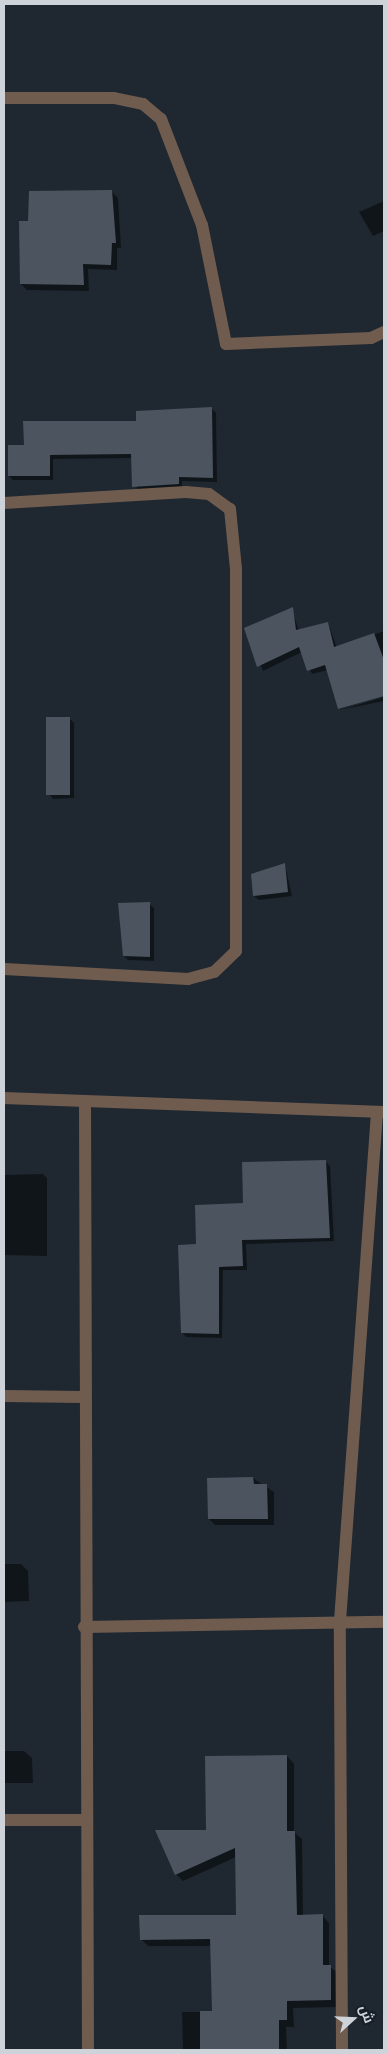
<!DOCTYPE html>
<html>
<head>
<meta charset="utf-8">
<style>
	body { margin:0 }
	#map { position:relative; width:388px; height:2054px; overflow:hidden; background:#1f2831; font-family:Inter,Cairo,sans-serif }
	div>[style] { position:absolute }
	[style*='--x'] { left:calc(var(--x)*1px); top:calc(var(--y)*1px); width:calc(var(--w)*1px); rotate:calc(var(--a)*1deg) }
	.shadow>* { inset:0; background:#0007 }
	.building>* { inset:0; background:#4b545f; transform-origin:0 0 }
	.minor>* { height:12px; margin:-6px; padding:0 6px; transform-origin:6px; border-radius:6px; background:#705c4f }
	span { translate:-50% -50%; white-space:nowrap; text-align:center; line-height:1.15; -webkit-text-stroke:4px #161e27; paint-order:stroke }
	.frame { position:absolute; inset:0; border:5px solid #cdd3d9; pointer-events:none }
	.north { position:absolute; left:328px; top:1994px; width:50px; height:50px; -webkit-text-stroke:4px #161e27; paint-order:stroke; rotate:70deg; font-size:14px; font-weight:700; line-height:20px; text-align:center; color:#cdd3d9 }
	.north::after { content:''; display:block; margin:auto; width:18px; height:22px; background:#cdd3d9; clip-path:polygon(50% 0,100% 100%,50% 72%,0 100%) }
</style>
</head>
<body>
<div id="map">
	<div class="shadow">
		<div style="clip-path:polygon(112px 192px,118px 198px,121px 248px,117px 248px,117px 270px,88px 269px,89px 291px,27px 290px,21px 284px,29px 222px)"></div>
		<div style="clip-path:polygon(384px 201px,384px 231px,373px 236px,359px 212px)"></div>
		<div style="clip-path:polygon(212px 409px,216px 413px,217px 482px,182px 481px,182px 488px,137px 490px,133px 458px,53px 459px,53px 480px,13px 480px,9px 476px,25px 447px)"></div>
		<div style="clip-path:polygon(292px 609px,299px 631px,328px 623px,337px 648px,384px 631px,384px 695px,340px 709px,328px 670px,312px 674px,302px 652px,263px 671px,246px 629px)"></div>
		<div style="clip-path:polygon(384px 697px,384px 701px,340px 710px)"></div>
		<div style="clip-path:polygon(70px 719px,74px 723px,74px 798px,53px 799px,49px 794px)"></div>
		<div style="clip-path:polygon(285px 865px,292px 896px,259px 900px,254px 896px)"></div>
		<div style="clip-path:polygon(149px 904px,154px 908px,154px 961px,128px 960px,124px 956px)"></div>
		<div style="clip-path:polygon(326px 1162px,330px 1166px,334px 1241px,246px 1244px,247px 1270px,223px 1270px,222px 1338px,186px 1337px,182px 1332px,197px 1245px,245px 1204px)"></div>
		<div style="clip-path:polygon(43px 1174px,47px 1178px,47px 1256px,4px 1255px,4px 1175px)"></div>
		<div style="clip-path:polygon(253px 1478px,274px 1492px,274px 1525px,215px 1525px,209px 1519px)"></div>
		<div style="clip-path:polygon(4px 1564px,21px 1564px,28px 1571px,29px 1601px,4px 1602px)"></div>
		<div style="clip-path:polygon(4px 1751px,24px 1751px,32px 1758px,33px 1783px,4px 1783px)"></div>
		<div style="clip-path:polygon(287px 1756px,294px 1764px,294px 1832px,302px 1839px,303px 1916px,322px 1915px,329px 1923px,329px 1966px,338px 1973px,338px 2007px,293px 2008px,294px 2027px,286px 2027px,287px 2050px,183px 2050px,182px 2012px,213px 2012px,211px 1946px,148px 1946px,141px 1939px,237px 1916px,236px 1857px,183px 1881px,176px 1874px,207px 1831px)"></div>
	</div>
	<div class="building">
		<div style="clip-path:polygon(112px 190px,116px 243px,112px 243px,111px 265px,83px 264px,84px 285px,20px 284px,19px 221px,28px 221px,29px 191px)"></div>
		<div style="clip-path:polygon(212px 407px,213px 478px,179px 477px,179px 484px,132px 487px,131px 454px,50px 455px,50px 476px,8px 476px,8px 445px,24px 445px,23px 421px,136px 421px,136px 411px)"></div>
		<div style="clip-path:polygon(293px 607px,296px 630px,328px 622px,334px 647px,374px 633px,384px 660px,384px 696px,338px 709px,325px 665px,307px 671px,299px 647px,257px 667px,244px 628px)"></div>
		<div style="left:70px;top:717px;width:78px;height:24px;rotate:90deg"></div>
		<div style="clip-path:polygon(285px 863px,288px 892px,253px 896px,251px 874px)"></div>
		<div style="clip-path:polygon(150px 902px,150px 957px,123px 956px,118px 903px)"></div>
		<div style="clip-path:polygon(326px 1160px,330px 1238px,242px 1240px,243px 1266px,219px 1267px,219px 1334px,181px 1333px,178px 1245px,196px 1244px,195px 1205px,243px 1203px,242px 1162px)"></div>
		<div style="clip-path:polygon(253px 1477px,254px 1484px,267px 1484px,268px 1519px,208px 1519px,207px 1478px)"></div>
		<div style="clip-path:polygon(287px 1755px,287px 1831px,295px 1831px,297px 1915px,323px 1914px,323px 1965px,331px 1965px,331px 2000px,287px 2001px,287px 2020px,279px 2020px,279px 2050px,200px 2050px,200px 2011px,212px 2011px,210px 1939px,140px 1940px,139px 1915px,236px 1915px,235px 1848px,175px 1875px,155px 1830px,206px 1830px,205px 1756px)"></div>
	</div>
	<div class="minor">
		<div style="--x:4;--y:98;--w:110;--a:0"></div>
		<div style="--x:114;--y:98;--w:30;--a:12"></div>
		<div style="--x:143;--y:104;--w:23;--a:40"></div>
		<div style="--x:161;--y:119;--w:114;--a:68.9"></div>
		<div style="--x:202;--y:225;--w:121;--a:78.6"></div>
		<div style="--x:226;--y:344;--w:145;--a:-2.4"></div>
		<div style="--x:371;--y:338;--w:14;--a:-25"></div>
		<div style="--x:4;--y:503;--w:182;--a:-3.5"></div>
		<div style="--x:186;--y:492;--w:23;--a:5"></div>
		<div style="--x:209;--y:494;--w:26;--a:36"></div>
		<div style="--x:230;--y:509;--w:60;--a:84.3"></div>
		<div style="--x:236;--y:569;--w:382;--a:90"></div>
		<div style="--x:236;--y:951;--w:30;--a:136"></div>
		<div style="--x:214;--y:972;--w:27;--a:165"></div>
		<div style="--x:188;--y:979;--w:184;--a:-176.9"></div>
		<div style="--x:4;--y:1098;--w:380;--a:2.1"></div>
		<div style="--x:85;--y:1101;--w:949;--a:89.82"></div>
		<div style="--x:4;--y:1396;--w:79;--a:0.7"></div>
		<div style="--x:84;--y:1627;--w:300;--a:-1"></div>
		<div style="--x:4;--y:1820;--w:82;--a:0"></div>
		<div style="--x:342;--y:2050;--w:429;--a:-90.3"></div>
		<div style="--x:340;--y:1621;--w:510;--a:-85.84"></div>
	</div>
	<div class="frame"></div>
	<div class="north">ش</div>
</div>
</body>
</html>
